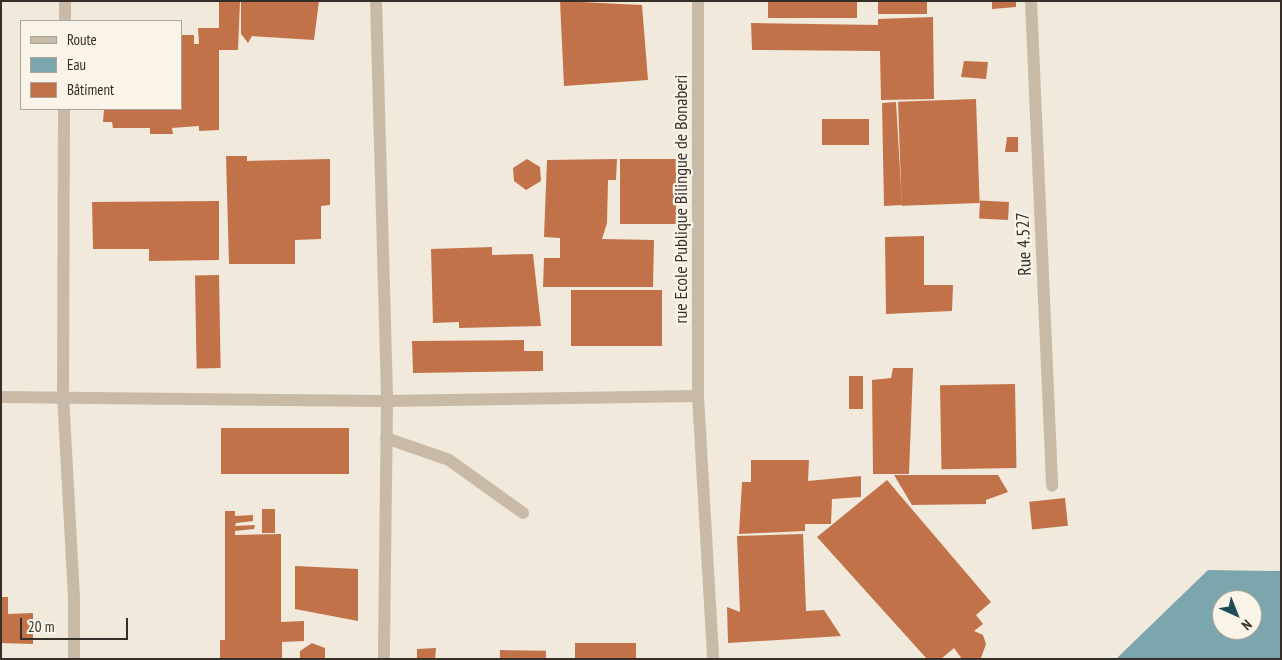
<!DOCTYPE html>
<html>
<head>
<meta charset="utf-8">
<style>
	body { margin:0 }
	#map { position:relative; width:1282px; height:660px; overflow:hidden; background:#f1e9db; font-family:"PT Sans Narrow",sans-serif }
	div>[style] { position:absolute }
	[style*='--x'] { left:calc(var(--x)*1px); top:calc(var(--y)*1px); width:calc(var(--w)*1px); rotate:calc(var(--a)*1deg) }
	.water>* { inset:0; background:#7ba6ad }
	.building>* { inset:0; background:#c27248; transform-origin:0 0 }
	.lane>* { height:12px; margin:-6px; padding:0 6px; transform-origin:6px; border-radius:6px; background:#c9baa8 }
	.street>* { height:12px; margin:-6px; padding:0 6px; transform-origin:6px; border-radius:6px; background:#c9baa8 }
	span { translate:-50% -50%; white-space:nowrap; text-align:center; line-height:1.15; -webkit-text-stroke:4.5px #f9f3e8; paint-order:stroke }
	.street-label { font-size:18px; color:#362e28 }
	.frame { position:absolute; inset:0; border:2px solid #362e28; pointer-events:none }
	.legend { position:absolute; left:20px; top:20px; width:162px; height:90px; box-sizing:border-box; background:#f9f3e8; border:1px solid #aba49b; margin:0; padding:6px 9px; list-style:none; font-size:15px; color:#362e28 }
	.legend li { display:flex; align-items:center; gap:10px; height:25px }
	.legend b { width:25px; border:1px solid #aba49b }
	.north { position:absolute; left:1212px; top:590px; width:50px; height:50px; box-sizing:border-box; background:#f9f3e8; border:1px solid #aba49b; border-radius:50%; rotate:136deg; font-size:14px; font-weight:700; line-height:20px; text-align:center; color:#362e28 }
	.north::after { content:''; display:block; margin:auto; width:18px; height:22px; background:#1f4d56; clip-path:polygon(50% 0,100% 100%,50% 72%,0 100%) }
	.scale { position:absolute; left:20px; top:618px; width:108px; height:22px; box-sizing:border-box; border:2px solid #362e28; border-top:0; padding-left:6px; font-size:15px; line-height:18px; white-space:nowrap; color:#362e28; -webkit-text-stroke:4px #f9f3e8; paint-order:stroke }
</style>
</head>
<body>
<div id="map">
	<div class="water">
		<div style="clip-path:polygon(evenodd,1208px 570px,1281px 571px,1281px 659px,1116px 659px,1208px 570px,1222px 600px,1252px 600px,1252px 630px,1222px 630px,1222px 600px)"></div>
	</div>
	<div class="building">
		<div style="clip-path:polygon(219px 1px,240px 1px,238px 50px,219px 50px,219px 130px,199px 131px,199px 126px,172px 128px,173px 134px,150px 134px,150px 128px,113px 128px,112px 122px,103px 122px,104px 109px,181px 109px,181px 35px,194px 35px,194px 44px,199px 44px,198px 28px,219px 28px)"></div>
		<div style="clip-path:polygon(241px 1px,319px 1px,314px 40px,252px 36px,248px 43px,241px 34px)"></div>
		<div style="clip-path:polygon(560px 1px,642px 5px,648px 80px,564px 86px)"></div>
		<div style="left:768px;top:1px;width:89px;height:17px"></div>
		<div style="left:878px;top:1px;width:49px;height:13px"></div>
		<div style="clip-path:polygon(992px 1px,1016px 1px,1016px 7px,992px 9px)"></div>
		<div style="clip-path:polygon(933px 17px,934px 99px,881px 100px,880px 51px,752px 50px,751px 23px,878px 25px,878px 19px)"></div>
		<div style="clip-path:polygon(964px 61px,988px 62px,986px 79px,961px 77px)"></div>
		<div style="left:976px;top:99px;width:104px;height:78px;rotate:88deg"></div>
		<div style="clip-path:polygon(896px 102px,902px 205px,884px 206px,882px 103px)"></div>
		<div style="left:869px;top:119px;width:26px;height:47px;rotate:90deg"></div>
		<div style="clip-path:polygon(1007px 137px,1018px 137px,1018px 152px,1005px 152px)"></div>
		<div style="clip-path:polygon(226px 156px,247px 156px,247px 161px,330px 159px,330px 205px,321px 206px,321px 239px,295px 240px,295px 264px,229px 264px)"></div>
		<div style="clip-path:polygon(527px 159px,540px 167px,541px 181px,526px 190px,514px 181px,513px 168px)"></div>
		<div style="clip-path:polygon(617px 159px,616px 180px,608px 180px,607px 223px,602px 239px,654px 240px,653px 287px,543px 287px,544px 258px,560px 258px,560px 238px,544px 237px,547px 160px)"></div>
		<div style="left:620px;top:159px;width:56px;height:65px"></div>
		<div style="clip-path:polygon(219px 201px,219px 260px,149px 261px,149px 249px,93px 249px,92px 202px)"></div>
		<div style="left:1009px;top:202px;width:18px;height:29px;rotate:93deg"></div>
		<div style="clip-path:polygon(924px 236px,924px 285px,953px 285px,952px 311px,886px 314px,885px 237px)"></div>
		<div style="clip-path:polygon(492px 247px,492px 255px,533px 254px,541px 326px,459px 328px,459px 322px,433px 323px,431px 249px)"></div>
		<div style="left:219px;top:275px;width:93px;height:24px;rotate:89deg"></div>
		<div style="left:571px;top:290px;width:91px;height:56px"></div>
		<div style="clip-path:polygon(524px 340px,524px 351px,543px 351px,543px 371px,413px 373px,412px 341px)"></div>
		<div style="clip-path:polygon(893px 368px,913px 368px,909px 474px,873px 474px,872px 380px,891px 378px)"></div>
		<div style="left:849px;top:376px;width:14px;height:33px"></div>
		<div style="left:1015px;top:384px;width:84px;height:75px;rotate:89deg"></div>
		<div style="left:221px;top:428px;width:128px;height:46px"></div>
		<div style="clip-path:polygon(751px 460px,809px 460px,808px 481px,861px 476px,861px 497px,832px 499px,831px 524px,805px 524px,805px 531px,739px 534px,742px 482px,751px 482px)"></div>
		<div style="clip-path:polygon(894px 475px,998px 475px,1008px 492px,986px 500px,986px 504px,912px 505px)"></div>
		<div style="clip-path:polygon(887px 480px,991px 602px,976px 615px,983px 624px,974px 631px,983px 635px,986px 644px,981px 658px,962px 659px,954px 648px,941px 659px,927px 659px,817px 537px)"></div>
		<div style="left:1065px;top:498px;width:28px;height:36px;rotate:84deg"></div>
		<div style="left:275px;top:509px;width:24px;height:13px;rotate:90deg"></div>
		<div style="clip-path:polygon(225px 511px,235px 511px,235px 516px,253px 515px,253px 521px,236px 523px,235px 526px,255px 525px,254px 529px,235px 531px,235px 535px,281px 534px,281px 622px,304px 621px,304px 641px,282px 642px,282px 659px,220px 659px,220px 640px,225px 640px)"></div>
		<div style="clip-path:polygon(803px 534px,806px 611px,824px 610px,841px 636px,728px 643px,727px 607px,740px 612px,737px 536px)"></div>
		<div style="clip-path:polygon(295px 566px,358px 569px,358px 621px,295px 609px)"></div>
		<div style="clip-path:polygon(1px 597px,8px 597px,8px 614px,33px 613px,33px 644px,1px 643px)"></div>
		<div style="clip-path:polygon(312px 643px,325px 648px,325px 659px,300px 659px,300px 651px)"></div>
		<div style="left:575px;top:643px;width:61px;height:16px"></div>
		<div style="clip-path:polygon(436px 648px,435px 659px,417px 659px,417px 649px)"></div>
		<div style="left:500px;top:650px;width:46px;height:9px;rotate:1deg"></div>
	</div>
	<div class="lane">
		<div style="--x:386;--y:438;--w:67;--a:19.2"></div>
		<div style="--x:449;--y:460;--w:91;--a:35.6"></div>
	</div>
	<div class="street">
		<div style="--x:376;--y:1;--w:400;--a:88.4"></div>
		<div style="--x:387;--y:401;--w:258;--a:90.7"></div>
		<div style="--x:1031;--y:1;--w:485;--a:87.5"></div>
		<div style="--x:65;--y:21;--w:20;--a:-90"></div>
		<div style="--x:64;--y:109;--w:286;--a:90.2"></div>
		<div style="--x:63;--y:395;--w:202;--a:86.9"></div>
		<div style="--x:74;--y:597;--w:62;--a:90"></div>
		<div style="--x:698;--y:396;--w:395;--a:-90"></div>
		<div style="--x:1;--y:397;--w:386;--a:0.6"></div>
		<div style="--x:387;--y:401;--w:311;--a:-0.9"></div>
		<div style="--x:698;--y:396;--w:263;--a:86.7"></div>
	</div>
	<div class="street-label">
		<span style="left:681px;top:199px;rotate:-90deg">rue Ecole Publique Bilingue de Bonaberi</span>
		<span style="left:1024px;top:244px;rotate:-92deg">Rue 4.527</span>
	</div>
	<div class="frame"></div>
	<ul class="legend">
	<li><b style="height:6px;background:#c9baa8"></b>Route</li>
	<li><b style="height:14px;background:#7ba6ad"></b>Eau</li>
	<li><b style="height:14px;background:#c27248"></b>Bâtiment</li>
	</ul>
	<div class="north">N</div>
	<div class="scale">20 m</div>
</div>
</body>
</html>
